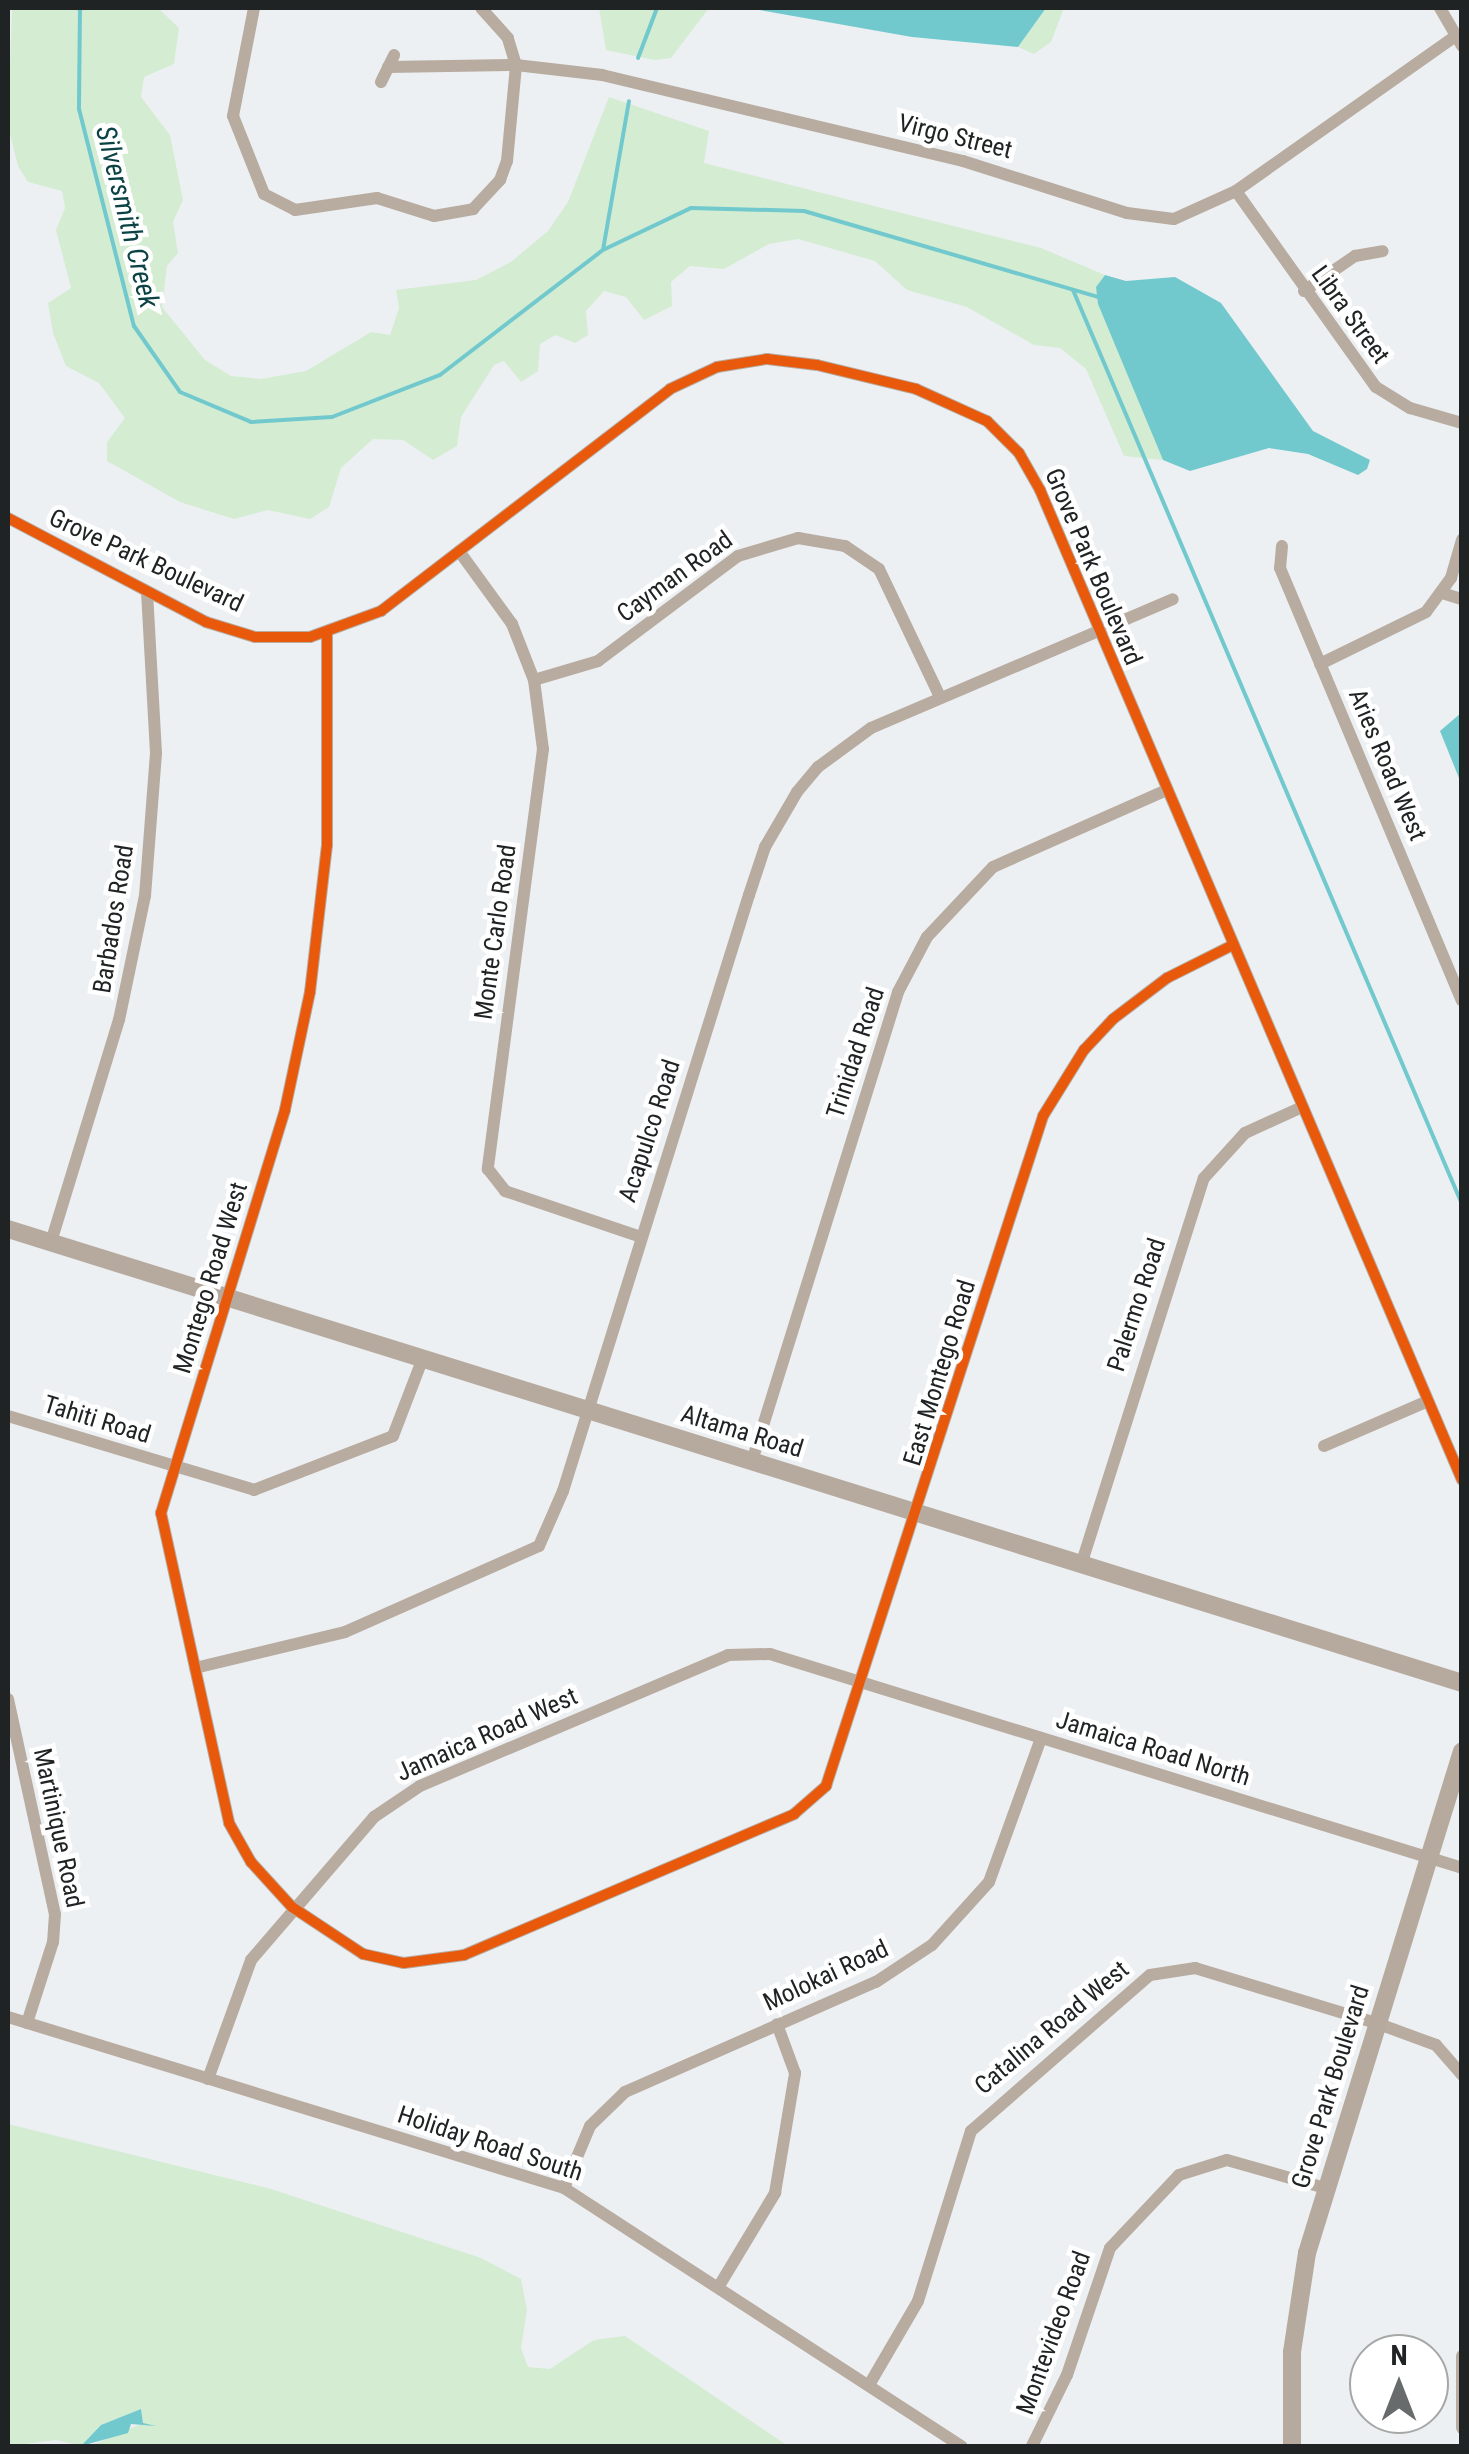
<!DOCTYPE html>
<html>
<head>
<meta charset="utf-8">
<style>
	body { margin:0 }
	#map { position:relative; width:1469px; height:2454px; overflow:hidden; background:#edf0f3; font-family:"Roboto Condensed",sans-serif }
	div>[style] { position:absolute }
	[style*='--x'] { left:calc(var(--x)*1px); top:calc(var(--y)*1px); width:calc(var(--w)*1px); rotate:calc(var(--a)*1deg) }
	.green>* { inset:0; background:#d3ecd2 }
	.water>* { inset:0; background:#71c9ce }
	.stream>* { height:4px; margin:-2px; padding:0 2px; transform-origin:2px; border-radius:2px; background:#71c9ce }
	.street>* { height:12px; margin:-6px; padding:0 6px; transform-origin:6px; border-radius:6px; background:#b8aca1 }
	.secondary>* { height:18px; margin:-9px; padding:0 9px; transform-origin:9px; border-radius:9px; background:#b6aa9e }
	.cycleway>* { height:10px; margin:-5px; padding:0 5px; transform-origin:5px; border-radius:5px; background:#e8590c }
	span { translate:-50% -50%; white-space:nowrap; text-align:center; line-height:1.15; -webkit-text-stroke:9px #fff; paint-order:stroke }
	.street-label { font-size:25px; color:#202324 }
	.water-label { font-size:28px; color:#0b4345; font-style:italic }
	.frame { position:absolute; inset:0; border:10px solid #202324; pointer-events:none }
	.north { position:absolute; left:1349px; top:2334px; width:100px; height:100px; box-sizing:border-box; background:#fff; border:2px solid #a6a7a7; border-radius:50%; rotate:0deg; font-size:28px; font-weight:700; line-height:40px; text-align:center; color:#202324 }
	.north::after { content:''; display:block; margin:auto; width:35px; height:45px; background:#686b6c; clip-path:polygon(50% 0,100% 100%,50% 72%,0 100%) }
</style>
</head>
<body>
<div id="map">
	<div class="green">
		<div style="clip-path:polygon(12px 8px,158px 8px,179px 28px,174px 64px,144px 77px,141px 97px,170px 135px,183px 200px,173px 222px,178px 253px,167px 266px,162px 307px,205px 360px,231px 376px,261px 379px,306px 371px,371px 332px,390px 335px,399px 308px,396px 290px,476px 280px,511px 262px,548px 231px,568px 202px,609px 97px,709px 131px,704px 163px,1041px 248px,1105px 275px,1096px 287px,1099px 304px,1163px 460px,1124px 456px,1086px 369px,1060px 348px,1034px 345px,967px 307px,907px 290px,875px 261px,798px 239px,769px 244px,724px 269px,690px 266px,671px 282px,672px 306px,644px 320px,626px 297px,604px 291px,586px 311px,588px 335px,575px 343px,555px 335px,540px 344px,538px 371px,521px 382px,504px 361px,494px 365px,461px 417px,457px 446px,433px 460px,403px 440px,373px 439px,341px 468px,329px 507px,310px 519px,268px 510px,234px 519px,180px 502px,107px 461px,107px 442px,125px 418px,99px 383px,66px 366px,53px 333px,48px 303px,71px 288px,56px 230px,65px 208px,62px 191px,28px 182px,18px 166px,8px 126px)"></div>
		<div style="clip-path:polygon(599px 8px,709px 8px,671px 58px,655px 60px,606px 50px)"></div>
		<div style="clip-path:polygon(1046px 8px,1064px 8px,1051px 42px,1034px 54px,1018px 47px)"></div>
		<div style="clip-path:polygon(8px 2124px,271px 2189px,481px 2258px,521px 2279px,527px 2310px,521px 2348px,528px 2367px,550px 2369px,594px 2340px,625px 2336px,788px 2446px,90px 2446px,143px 2423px,141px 2409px,101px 2425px,81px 2446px,56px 2440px,8px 2446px)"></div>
	</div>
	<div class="water">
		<div style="clip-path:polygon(748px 8px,1046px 8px,1018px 47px,912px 37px)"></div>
		<div style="clip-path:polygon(1105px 275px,1126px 281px,1175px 277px,1221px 303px,1313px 431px,1370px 460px,1367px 469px,1358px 475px,1308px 454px,1269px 448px,1190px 471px,1163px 460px,1098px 304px,1096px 287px)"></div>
		<div style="clip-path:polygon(1461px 713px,1461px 783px,1440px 731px)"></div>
		<div style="clip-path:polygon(141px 2409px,143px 2423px,156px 2426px,131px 2424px,128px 2433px,81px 2446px,101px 2425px)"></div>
	</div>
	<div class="stream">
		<div style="--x:80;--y:8;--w:101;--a:90.6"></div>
		<div style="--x:79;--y:109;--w:224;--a:75.8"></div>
		<div style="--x:134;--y:326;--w:80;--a:55.1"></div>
		<div style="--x:180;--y:392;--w:77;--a:22.9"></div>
		<div style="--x:251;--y:422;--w:81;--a:-3.5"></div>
		<div style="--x:332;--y:417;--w:116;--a:-21.3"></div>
		<div style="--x:440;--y:375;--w:205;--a:-37.5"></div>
		<div style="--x:603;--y:250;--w:151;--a:-80.1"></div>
		<div style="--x:638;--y:58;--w:53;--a:-69.2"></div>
		<div style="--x:605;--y:249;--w:95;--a:-25.5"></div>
		<div style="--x:691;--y:208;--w:113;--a:1.5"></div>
		<div style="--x:804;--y:211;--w:307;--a:16.3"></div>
		<div style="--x:1073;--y:290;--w:993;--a:66.95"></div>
	</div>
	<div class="street">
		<div style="--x:254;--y:8;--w:110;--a:101"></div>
		<div style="--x:233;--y:116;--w:84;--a:68.3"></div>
		<div style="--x:264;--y:194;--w:35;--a:27"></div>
		<div style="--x:295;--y:210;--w:83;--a:-8.3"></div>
		<div style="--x:377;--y:198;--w:60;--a:17.5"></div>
		<div style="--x:434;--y:216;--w:40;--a:-10"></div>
		<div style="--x:473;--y:209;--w:40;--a:-47"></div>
		<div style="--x:500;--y:180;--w:20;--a:-70"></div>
		<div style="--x:507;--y:161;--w:96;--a:-84.6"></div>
		<div style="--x:516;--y:65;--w:28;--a:-107"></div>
		<div style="--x:508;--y:38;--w:40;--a:-132"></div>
		<div style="--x:1440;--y:8;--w:44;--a:59.9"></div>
		<div style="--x:388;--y:67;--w:128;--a:-0.9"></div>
		<div style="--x:516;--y:65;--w:87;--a:6.6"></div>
		<div style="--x:602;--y:75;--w:371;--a:13.4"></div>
		<div style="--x:963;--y:161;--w:172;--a:17.6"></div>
		<div style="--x:1127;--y:213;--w:47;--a:7.3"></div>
		<div style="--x:1174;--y:219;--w:68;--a:-24.3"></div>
		<div style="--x:1236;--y:191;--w:269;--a:-35.2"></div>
		<div style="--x:381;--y:82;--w:30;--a:-64"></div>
		<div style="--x:1236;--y:191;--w:241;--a:54.5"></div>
		<div style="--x:1376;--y:387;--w:40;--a:32"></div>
		<div style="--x:1410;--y:408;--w:54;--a:16.1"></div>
		<div style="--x:1304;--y:291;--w:62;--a:-34.5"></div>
		<div style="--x:1355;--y:256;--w:28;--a:-10"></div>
		<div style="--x:8;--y:518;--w:224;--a:27.7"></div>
		<div style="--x:206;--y:622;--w:51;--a:17"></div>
		<div style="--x:255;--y:637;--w:55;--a:0"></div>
		<div style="--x:310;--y:637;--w:76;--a:-20.1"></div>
		<div style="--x:381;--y:611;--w:364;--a:-37.5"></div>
		<div style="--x:670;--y:389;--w:52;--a:-25.1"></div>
		<div style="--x:717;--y:367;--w:51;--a:-9.1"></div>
		<div style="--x:767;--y:359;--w:50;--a:6.8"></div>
		<div style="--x:817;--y:365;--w:102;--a:13.6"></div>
		<div style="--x:916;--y:389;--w:78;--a:24.3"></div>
		<div style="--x:987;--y:421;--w:45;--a:45"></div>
		<div style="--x:1019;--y:453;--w:43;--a:60.4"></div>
		<div style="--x:1040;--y:490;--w:1076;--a:66.91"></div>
		<div style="--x:1282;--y:546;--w:22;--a:95"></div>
		<div style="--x:1280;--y:568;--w:469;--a:67.2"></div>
		<div style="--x:459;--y:551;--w:90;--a:54"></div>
		<div style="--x:512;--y:624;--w:60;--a:68.6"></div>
		<div style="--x:534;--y:680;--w:70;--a:82.6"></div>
		<div style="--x:543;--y:749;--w:424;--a:97.5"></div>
		<div style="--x:488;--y:1169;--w:28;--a:52"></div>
		<div style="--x:505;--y:1191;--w:144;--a:18.7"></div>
		<div style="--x:1442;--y:593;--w:21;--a:17"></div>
		<div style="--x:327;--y:634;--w:211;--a:90"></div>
		<div style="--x:327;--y:845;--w:148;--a:96.6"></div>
		<div style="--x:310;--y:992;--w:121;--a:102"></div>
		<div style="--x:285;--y:1110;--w:422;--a:107.1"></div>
		<div style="--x:161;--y:1513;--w:317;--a:77.6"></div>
		<div style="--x:229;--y:1823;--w:45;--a:60.6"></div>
		<div style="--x:251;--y:1862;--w:61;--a:47.7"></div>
		<div style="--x:292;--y:1907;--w:85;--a:33.5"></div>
		<div style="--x:363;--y:1954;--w:42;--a:12.4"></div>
		<div style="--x:404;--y:1963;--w:61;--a:-7.6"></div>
		<div style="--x:464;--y:1955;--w:359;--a:-23.1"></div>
		<div style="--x:794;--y:1814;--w:43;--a:-41.2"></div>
		<div style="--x:826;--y:1786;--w:704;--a:-72.05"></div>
		<div style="--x:1043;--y:1116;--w:78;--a:-58.2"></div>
		<div style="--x:1084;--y:1050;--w:42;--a:-46.9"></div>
		<div style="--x:1113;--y:1019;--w:68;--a:-37.2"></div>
		<div style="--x:1167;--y:978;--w:74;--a:-26.6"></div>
		<div style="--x:1320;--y:664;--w:118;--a:-26.1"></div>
		<div style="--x:1426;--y:612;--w:42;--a:-53.7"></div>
		<div style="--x:1451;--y:578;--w:40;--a:-74"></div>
		<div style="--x:534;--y:680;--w:67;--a:-16.5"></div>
		<div style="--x:598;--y:661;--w:175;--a:-36.9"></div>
		<div style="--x:738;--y:556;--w:63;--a:-16.7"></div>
		<div style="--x:798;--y:538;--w:48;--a:9.7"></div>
		<div style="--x:845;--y:546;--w:41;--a:34.1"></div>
		<div style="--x:879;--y:569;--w:142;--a:64.5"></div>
		<div style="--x:51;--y:1242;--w:232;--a:-73"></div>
		<div style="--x:119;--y:1020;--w:127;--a:-78.2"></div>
		<div style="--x:145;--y:896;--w:143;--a:-85.6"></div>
		<div style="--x:156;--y:753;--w:160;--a:-93.2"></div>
		<div style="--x:8;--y:1416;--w:257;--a:16.7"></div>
		<div style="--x:254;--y:1490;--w:149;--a:-21.2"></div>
		<div style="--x:393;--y:1436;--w:84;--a:-69"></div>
		<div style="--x:1324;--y:1446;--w:113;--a:-23.4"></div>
		<div style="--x:752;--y:1461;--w:491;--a:-72.7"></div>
		<div style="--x:898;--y:992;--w:62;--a:-62.2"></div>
		<div style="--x:927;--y:937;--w:96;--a:-46.7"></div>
		<div style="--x:993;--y:867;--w:190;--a:-23.9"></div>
		<div style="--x:1081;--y:1565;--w:406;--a:-72.4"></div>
		<div style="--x:1204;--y:1178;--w:61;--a:-47.7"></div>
		<div style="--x:1245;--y:1133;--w:63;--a:-24.5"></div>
		<div style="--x:195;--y:1668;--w:154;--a:-13.5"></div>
		<div style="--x:345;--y:1632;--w:212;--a:-23.9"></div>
		<div style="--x:539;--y:1546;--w:60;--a:-66.4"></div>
		<div style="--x:563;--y:1491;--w:624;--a:-72.67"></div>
		<div style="--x:749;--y:895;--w:51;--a:-71.6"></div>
		<div style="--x:765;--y:847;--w:64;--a:-59.8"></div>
		<div style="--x:797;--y:792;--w:33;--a:-50"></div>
		<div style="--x:818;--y:767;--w:66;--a:-36.3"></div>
		<div style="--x:871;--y:728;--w:328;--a:-23.1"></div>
		<div style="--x:8;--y:1699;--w:220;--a:77.7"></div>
		<div style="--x:55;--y:1914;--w:28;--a:94"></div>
		<div style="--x:53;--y:1942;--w:85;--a:107.8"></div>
		<div style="--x:8;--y:2017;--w:582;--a:17.1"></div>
		<div style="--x:564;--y:2188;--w:474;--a:33"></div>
		<div style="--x:208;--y:2079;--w:127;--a:-70.1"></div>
		<div style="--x:251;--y:1960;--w:189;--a:-49.3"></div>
		<div style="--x:374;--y:1817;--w:55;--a:-34"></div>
		<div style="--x:420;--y:1786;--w:335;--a:-23"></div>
		<div style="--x:728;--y:1655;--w:42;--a:-1.4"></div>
		<div style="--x:770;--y:1654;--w:724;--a:17.18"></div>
		<div style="--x:564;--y:2188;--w:67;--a:-67.2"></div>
		<div style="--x:590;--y:2126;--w:49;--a:-44.2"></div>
		<div style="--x:625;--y:2092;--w:274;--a:-23.7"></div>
		<div style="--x:876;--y:1982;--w:67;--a:-33.5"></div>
		<div style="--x:932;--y:1945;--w:85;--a:-47.9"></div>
		<div style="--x:989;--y:1882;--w:153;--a:-70.1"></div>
		<div style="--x:719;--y:2286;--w:109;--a:-58.9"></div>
		<div style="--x:775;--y:2193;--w:122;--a:-80.5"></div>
		<div style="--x:795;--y:2073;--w:52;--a:-110.2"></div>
		<div style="--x:1462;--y:2356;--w:72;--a:90"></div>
		<div style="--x:869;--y:2385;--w:97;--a:-59.7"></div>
		<div style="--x:918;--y:2301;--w:178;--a:-72.7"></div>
		<div style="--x:971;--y:2131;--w:237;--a:-41.1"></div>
		<div style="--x:1150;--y:1975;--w:46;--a:-8.8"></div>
		<div style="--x:1195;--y:1968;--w:189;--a:16.9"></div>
		<div style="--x:1376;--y:2023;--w:64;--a:20.1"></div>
		<div style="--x:1436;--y:2045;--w:40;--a:49"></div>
		<div style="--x:1032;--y:2446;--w:79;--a:-63.8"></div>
		<div style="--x:1067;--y:2375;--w:134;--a:-71.3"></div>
		<div style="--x:1110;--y:2248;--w:100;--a:-46.6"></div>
		<div style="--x:1179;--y:2175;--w:50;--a:-17.4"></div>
		<div style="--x:1227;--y:2160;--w:102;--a:15.9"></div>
	</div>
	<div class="secondary">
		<div style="--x:8;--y:1229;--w:1523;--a:17.34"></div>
		<div style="--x:1292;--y:2446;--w:94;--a:-90"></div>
		<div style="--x:1292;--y:2352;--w:100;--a:-81.4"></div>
		<div style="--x:1307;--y:2253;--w:525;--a:-72.84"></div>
	</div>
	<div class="cycleway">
		<div style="--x:8;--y:518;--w:224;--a:27.7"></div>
		<div style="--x:206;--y:622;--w:51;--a:17"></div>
		<div style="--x:255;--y:637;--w:55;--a:0"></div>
		<div style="--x:310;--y:637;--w:76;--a:-20.1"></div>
		<div style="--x:381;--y:611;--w:364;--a:-37.5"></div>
		<div style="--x:670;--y:389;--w:52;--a:-25.1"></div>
		<div style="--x:717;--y:367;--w:51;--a:-9.1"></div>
		<div style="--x:767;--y:359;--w:50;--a:6.8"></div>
		<div style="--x:817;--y:365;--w:102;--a:13.6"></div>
		<div style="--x:916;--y:389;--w:78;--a:24.3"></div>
		<div style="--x:987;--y:421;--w:45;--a:45"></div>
		<div style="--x:1019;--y:453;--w:43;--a:60.4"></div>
		<div style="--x:1040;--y:490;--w:1076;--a:66.91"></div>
		<div style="--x:327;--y:634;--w:211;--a:90"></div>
		<div style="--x:327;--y:845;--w:148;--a:96.6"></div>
		<div style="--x:310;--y:992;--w:121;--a:102"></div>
		<div style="--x:285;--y:1110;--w:422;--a:107.1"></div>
		<div style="--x:161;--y:1513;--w:317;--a:77.6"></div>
		<div style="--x:229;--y:1823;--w:45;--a:60.6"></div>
		<div style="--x:251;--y:1862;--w:61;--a:47.7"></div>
		<div style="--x:292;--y:1907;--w:85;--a:33.5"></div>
		<div style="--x:363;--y:1954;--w:42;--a:12.4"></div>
		<div style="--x:404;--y:1963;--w:61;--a:-7.6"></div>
		<div style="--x:464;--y:1955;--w:359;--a:-23.1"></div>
		<div style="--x:794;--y:1814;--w:43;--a:-41.2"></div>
		<div style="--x:826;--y:1786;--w:704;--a:-72.05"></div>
		<div style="--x:1043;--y:1116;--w:78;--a:-58.2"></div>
		<div style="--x:1084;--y:1050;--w:42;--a:-46.9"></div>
		<div style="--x:1113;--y:1019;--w:68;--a:-37.2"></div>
		<div style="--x:1167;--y:978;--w:74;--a:-26.6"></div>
	</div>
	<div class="street-label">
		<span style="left:955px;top:137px;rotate:14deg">Virgo Street</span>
		<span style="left:1350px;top:315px;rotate:54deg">Libra Street</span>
		<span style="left:146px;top:561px;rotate:25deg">Grove Park Boulevard</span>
		<span style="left:1093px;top:567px;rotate:67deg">Grove Park Boulevard</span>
		<span style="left:675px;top:577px;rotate:-36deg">Cayman Road</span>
		<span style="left:1387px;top:765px;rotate:67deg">Aries Road West</span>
		<span style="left:114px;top:919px;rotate:-81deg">Barbados Road</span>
		<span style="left:496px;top:932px;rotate:-82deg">Monte Carlo Road</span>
		<span style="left:856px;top:1053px;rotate:-72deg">Trinidad Road</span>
		<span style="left:650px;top:1131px;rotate:-72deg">Acapulco Road</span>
		<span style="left:211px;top:1278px;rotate:-73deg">Montego Road West</span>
		<span style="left:1137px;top:1305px;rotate:-72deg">Palermo Road</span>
		<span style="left:940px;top:1373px;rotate:-73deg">East Montego Road</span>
		<span style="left:97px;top:1420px;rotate:17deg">Tahiti Road</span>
		<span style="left:742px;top:1432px;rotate:17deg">Altama Road</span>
		<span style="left:487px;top:1735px;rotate:-24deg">Jamaica Road West</span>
		<span style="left:1153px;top:1749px;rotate:17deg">Jamaica Road North</span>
		<span style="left:58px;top:1828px;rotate:78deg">Martinique Road</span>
		<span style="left:826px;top:1976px;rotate:-25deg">Molokai Road</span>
		<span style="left:1052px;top:2028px;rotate:-40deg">Catalina Road West</span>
		<span style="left:1331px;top:2087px;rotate:-73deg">Grove Park Boulevard</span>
		<span style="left:490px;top:2144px;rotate:18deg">Holiday Road South</span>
		<span style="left:1054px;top:2333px;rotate:-70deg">Montevideo Road</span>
	</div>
	<div class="water-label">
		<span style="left:127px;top:217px;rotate:76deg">Silversmith Creek</span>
	</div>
	<div class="frame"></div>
	<div class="north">N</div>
</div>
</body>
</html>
